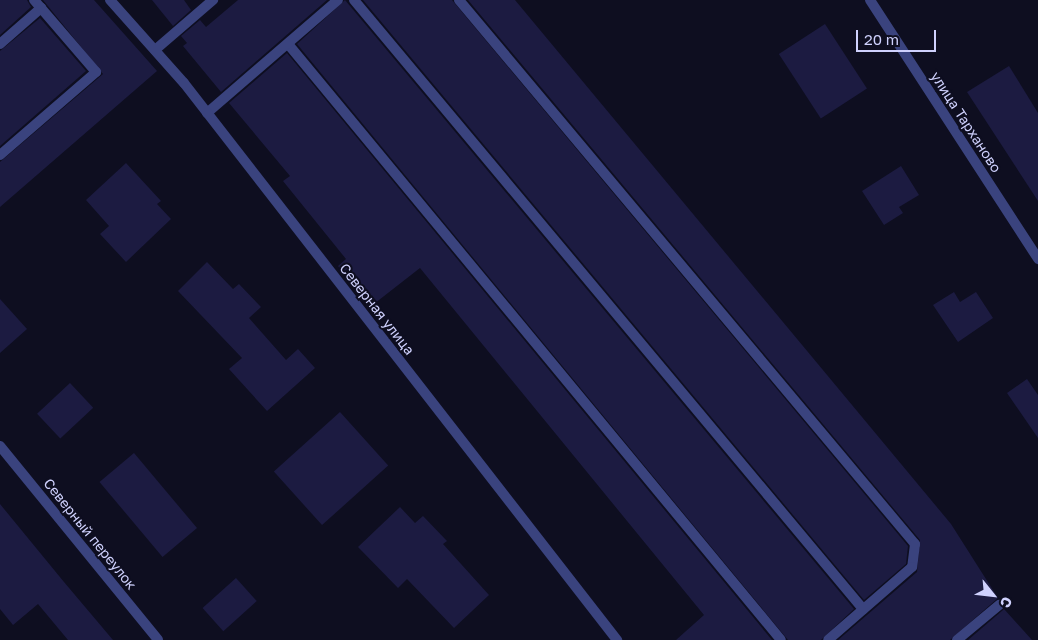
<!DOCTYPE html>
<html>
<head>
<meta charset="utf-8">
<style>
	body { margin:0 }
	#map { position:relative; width:1038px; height:640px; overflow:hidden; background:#0e0e20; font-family:"Golos Text",sans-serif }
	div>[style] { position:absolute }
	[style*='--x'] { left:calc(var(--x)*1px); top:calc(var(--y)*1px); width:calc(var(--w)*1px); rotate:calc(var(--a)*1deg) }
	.building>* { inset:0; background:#1c1b41; transform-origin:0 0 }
	.lane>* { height:10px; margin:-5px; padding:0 5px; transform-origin:5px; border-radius:5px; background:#3a437e }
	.street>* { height:10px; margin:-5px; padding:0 5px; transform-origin:5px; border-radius:5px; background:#3a437e }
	span { translate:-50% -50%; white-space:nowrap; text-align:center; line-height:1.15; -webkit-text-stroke:4px #0e0e20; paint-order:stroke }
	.street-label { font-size:14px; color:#cfd1fd }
	.north { position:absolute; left:968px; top:570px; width:50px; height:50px; -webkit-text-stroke:4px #0e0e20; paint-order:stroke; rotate:119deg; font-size:14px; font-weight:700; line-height:20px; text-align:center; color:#cfd1fd }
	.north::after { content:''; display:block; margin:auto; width:18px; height:22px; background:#cfd1fd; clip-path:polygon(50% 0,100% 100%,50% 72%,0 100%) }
	.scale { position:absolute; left:856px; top:30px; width:80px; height:22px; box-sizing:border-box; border:2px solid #cfd1fd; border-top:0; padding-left:6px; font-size:15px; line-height:18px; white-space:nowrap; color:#cfd1fd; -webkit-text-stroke:4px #0e0e20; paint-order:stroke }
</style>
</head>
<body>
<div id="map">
	<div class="building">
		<div style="clip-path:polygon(0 0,27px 0,31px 7px,0 35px)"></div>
		<div style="clip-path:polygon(43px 0,94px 0,157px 71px,0 207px,0 162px,103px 74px)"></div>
		<div style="clip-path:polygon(152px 0,184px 0,191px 10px,173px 26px)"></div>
		<div style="clip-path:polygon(238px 0,327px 0,221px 92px,183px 46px,187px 43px,181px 36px,200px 20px,206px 27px)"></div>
		<div style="clip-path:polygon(345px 0,854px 609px,821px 640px,788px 640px,297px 44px)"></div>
		<div style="clip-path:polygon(363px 0,452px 0,908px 546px,906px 564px,864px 600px)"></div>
		<div style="clip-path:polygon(468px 0,515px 0,951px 524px,998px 598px,950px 640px,838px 640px,917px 572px,920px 540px)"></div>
		<div style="clip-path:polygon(40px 18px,86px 71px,0 146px,0 51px)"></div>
		<div style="left:825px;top:24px;width:77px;height:55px;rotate:57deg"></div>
		<div style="clip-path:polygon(287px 53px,772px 640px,676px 640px,704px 615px,420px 268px,370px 307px,338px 266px,346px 259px,283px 181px,290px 176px,229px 103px)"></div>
		<div style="clip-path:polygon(1009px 66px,1038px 113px,1038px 201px,967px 92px)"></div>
		<div style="clip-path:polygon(126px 163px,161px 201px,157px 204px,171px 219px,126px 262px,100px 234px,109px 226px,86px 200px)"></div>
		<div style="clip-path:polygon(901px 166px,919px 195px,899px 207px,903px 213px,884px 225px,862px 191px)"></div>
		<div style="clip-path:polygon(207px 262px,233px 289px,239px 284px,261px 307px,249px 318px,286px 360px,298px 349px,315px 368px,267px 411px,229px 369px,242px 358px,178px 291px)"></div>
		<div style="clip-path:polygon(954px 292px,960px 302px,976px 292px,993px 318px,958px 342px,933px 305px)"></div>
		<div style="clip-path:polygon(0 299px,27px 329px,0 353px)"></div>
		<div style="clip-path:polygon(1027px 379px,1038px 395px,1038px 438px,1007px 393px)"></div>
		<div style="left:70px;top:383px;width:34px;height:45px;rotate:47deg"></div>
		<div style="left:340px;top:412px;width:72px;height:89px;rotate:48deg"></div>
		<div style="left:134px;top:453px;width:98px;height:45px;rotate:50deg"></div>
		<div style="clip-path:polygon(0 504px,64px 582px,113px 640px,68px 640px,38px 604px,13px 625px,0 609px)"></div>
		<div style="clip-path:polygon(400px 507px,415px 523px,423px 516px,447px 541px,443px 544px,489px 595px,454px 628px,407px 579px,398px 588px,358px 547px)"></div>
		<div style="left:236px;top:578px;width:31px;height:45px;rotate:48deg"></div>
		<div style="clip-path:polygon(1004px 609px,1032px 640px,968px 640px,1003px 610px)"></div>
	</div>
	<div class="lane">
		<div style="--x:354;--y:0;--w:794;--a:50.11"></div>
		<div style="--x:459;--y:0;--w:710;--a:50.03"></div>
		<div style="--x:915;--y:544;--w:23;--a:97"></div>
		<div style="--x:912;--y:567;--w:111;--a:139"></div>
		<div style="--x:0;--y:44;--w:55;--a:-41.3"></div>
		<div style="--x:288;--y:44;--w:773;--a:50.4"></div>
		<div style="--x:155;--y:50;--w:77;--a:-40.8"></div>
		<div style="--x:207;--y:113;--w:173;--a:-40.8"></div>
		<div style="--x:0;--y:155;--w:127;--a:-40.8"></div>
		<div style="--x:96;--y:72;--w:95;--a:-130.7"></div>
		<div style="--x:0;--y:446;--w:250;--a:50.8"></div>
		<div style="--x:957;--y:640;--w:55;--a:-39.8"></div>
	</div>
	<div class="street">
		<div style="--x:110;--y:0;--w:111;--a:48.3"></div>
		<div style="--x:184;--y:83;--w:706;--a:52.14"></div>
		<div style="--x:870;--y:0;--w:309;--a:57"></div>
	</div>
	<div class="street-label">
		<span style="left:966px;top:122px;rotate:57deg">улица Тарханово</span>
		<span style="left:377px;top:309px;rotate:52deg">Северная улица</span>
		<span style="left:90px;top:534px;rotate:51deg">Северный переулок</span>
	</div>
	<div class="north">С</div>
	<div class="scale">20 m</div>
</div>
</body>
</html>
